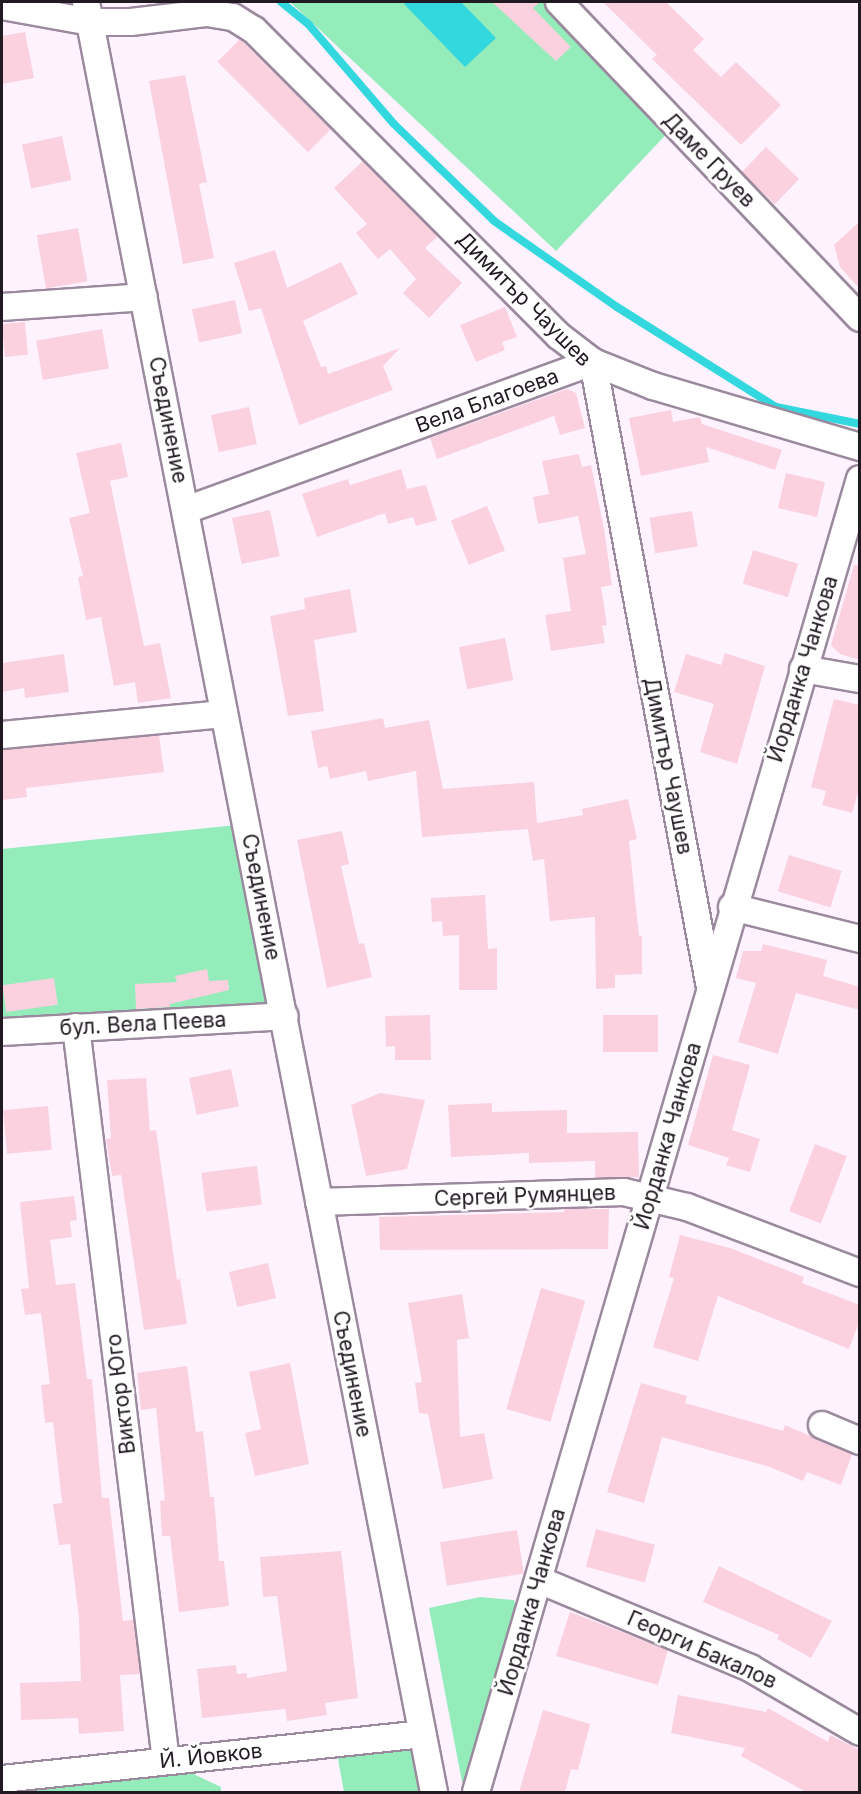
<!DOCTYPE html>
<html>
<head>
<meta charset="utf-8">
<style>
	body { margin:0 }
	#map { position:relative; width:861px; height:1794px; overflow:hidden; background:#fef2ff; font-family:Inter,sans-serif }
	div>[style] { position:absolute }
	[style*='--x'] { left:calc(var(--x)*1px); top:calc(var(--y)*1px); width:calc(var(--w)*1px); rotate:calc(var(--a)*1deg) }
	.green>* { inset:0; background:#95ecbb }
	.water>* { inset:0; background:#33d7de }
	.stream>* { height:8px; margin:-4px; padding:0 4px; transform-origin:4px; border-radius:4px; background:#33d7de }
	.building>* { inset:0; background:#fbd1e0; transform-origin:0 0 }
	.roads { filter:drop-shadow(2px 0 #9b899d) drop-shadow(-2px 0 #9b899d) drop-shadow(0 2px #9b899d) drop-shadow(0 -2px #9b899d) }
	.minor>* { height:26px; margin:-13px; padding:0 13px; transform-origin:13px; border-radius:13px; background:#fff }
	span { translate:-50% -50%; white-space:nowrap; text-align:center; line-height:1.15; -webkit-text-stroke:5px #fff; paint-order:stroke }
	.street-label { font-size:21px; color:#211a22 }
	.frame { position:absolute; inset:0; border:3px solid #211a22; pointer-events:none }
</style>
</head>
<body>
<div id="map">
	<div class="green">
		<div style="clip-path:polygon(290px 2px,559px 2px,676px 124px,556px 251px)"></div>
		<div style="clip-path:polygon(246px 824px,285px 1016px,2px 1033px,2px 849px)"></div>
		<div style="clip-path:polygon(480px 1597px,514px 1600px,517px 1612px,473px 1780px,462px 1782px,429px 1608px)"></div>
		<div style="clip-path:polygon(421px 1734px,433px 1792px,344px 1792px,335px 1743px)"></div>
		<div style="clip-path:polygon(166px 1761px,221px 1787px,221px 1792px,2px 1792px,2px 1779px)"></div>
	</div>
	<div class="water">
		<div style="clip-path:polygon(407px 2px,461px 2px,496px 38px,465px 67px,404px 4px)"></div>
	</div>
	<div class="stream">
		<div style="--x:281;--y:2;--w:36;--a:39"></div>
		<div style="--x:309;--y:25;--w:130;--a:49.4"></div>
		<div style="--x:394;--y:124;--w:139;--a:44.1"></div>
		<div style="--x:494;--y:221;--w:150;--a:35"></div>
		<div style="--x:617;--y:307;--w:188;--a:32.2"></div>
		<div style="--x:776;--y:407;--w:86;--a:11.4"></div>
	</div>
	<div class="building">
		<div style="clip-path:polygon(492px 2px,540px 2px,533px 8px,571px 47px,556px 61px)"></div>
		<div style="clip-path:polygon(603px 2px,666px 2px,704px 39px,693px 50px,721px 77px,736px 62px,781px 105px,741px 145px,652px 59px,657px 55px)"></div>
		<div style="clip-path:polygon(25px 32px,34px 78px,2px 84px,2px 36px)"></div>
		<div style="left:240px;top:39px;width:128px;height:32px;rotate:45deg"></div>
		<div style="clip-path:polygon(185px 75px,207px 182px,199px 184px,214px 258px,183px 264px,149px 81px)"></div>
		<div style="left:62px;top:136px;width:45px;height:41px;rotate:78deg"></div>
		<div style="left:766px;top:147px;width:46px;height:35px;rotate:44deg"></div>
		<div style="clip-path:polygon(363px 161px,438px 236px,425px 248px,462px 283px,429px 318px,403px 293px,416px 279px,390px 249px,378px 259px,356px 233px,367px 224px,334px 188px)"></div>
		<div style="clip-path:polygon(860px 221px,860px 289px,840px 267px,834px 245px)"></div>
		<div style="left:78px;top:228px;width:54px;height:42px;rotate:80deg"></div>
		<div style="clip-path:polygon(275px 250px,287px 288px,341px 262px,358px 294px,303px 321px,321px 367px,326px 366px,328px 374px,400px 348px,383px 366px,393px 390px,299px 425px,261px 308px,249px 311px,234px 263px)"></div>
		<div style="left:235px;top:300px;width:34px;height:44px;rotate:78deg"></div>
		<div style="clip-path:polygon(505px 307px,517px 337px,502px 342px,505px 350px,476px 362px,460px 325px)"></div>
		<div style="left:25px;top:322px;width:33px;height:23px;rotate:85deg"></div>
		<div style="left:102px;top:329px;width:40px;height:67px;rotate:80deg"></div>
		<div style="clip-path:polygon(567px 389px,576px 393px,585px 428px,560px 435px,554px 416px,437px 459px,430px 438px)"></div>
		<div style="left:249px;top:407px;width:38px;height:39px;rotate:78deg"></div>
		<div style="clip-path:polygon(671px 410px,673px 422px,700px 417px,702px 424px,782px 450px,775px 470px,706px 447px,709px 462px,641px 476px,629px 418px)"></div>
		<div style="clip-path:polygon(121px 443px,128px 477px,110px 481px,144px 646px,160px 643px,171px 698px,138px 703px,135px 682px,114px 686px,101px 617px,86px 620px,78px 577px,83px 576px,69px 518px,90px 513px,76px 453px)"></div>
		<div style="clip-path:polygon(579px 454px,582px 467px,591px 465px,604px 529px,612px 585px,601px 587px,607px 625px,602px 626px,605px 643px,551px 651px,545px 615px,571px 611px,563px 558px,586px 554px,578px 516px,538px 524px,533px 497px,549px 494px,542px 461px)"></div>
		<div style="clip-path:polygon(401px 469px,407px 489px,426px 485px,437px 520px,416px 526px,413px 517px,388px 524px,385px 513px,317px 537px,302px 494px,348px 479px,350px 485px)"></div>
		<div style="left:786px;top:473px;width:40px;height:36px;rotate:13deg"></div>
		<div style="left:487px;top:506px;width:48px;height:39px;rotate:68deg"></div>
		<div style="left:270px;top:510px;width:47px;height:39px;rotate:78deg"></div>
		<div style="left:692px;top:511px;width:36px;height:43px;rotate:81deg"></div>
		<div style="left:753px;top:550px;width:47px;height:35px;rotate:17deg"></div>
		<div style="clip-path:polygon(854px 565px,860px 566px,860px 660px,840px 654px,831px 645px)"></div>
		<div style="clip-path:polygon(350px 589px,357px 632px,314px 640px,324px 711px,288px 716px,270px 616px,305px 609px,304px 598px)"></div>
		<div style="left:505px;top:638px;width:43px;height:47px;rotate:79deg"></div>
		<div style="clip-path:polygon(725px 653px,765px 666px,737px 764px,700px 752px,714px 704px,674px 692px,686px 654px,721px 665px)"></div>
		<div style="clip-path:polygon(64px 654px,69px 692px,25px 698px,24px 688px,2px 692px,2px 663px)"></div>
		<div style="clip-path:polygon(834px 699px,860px 705px,860px 786px,852px 813px,822px 805px,826px 791px,811px 787px)"></div>
		<div style="clip-path:polygon(383px 718px,385px 728px,429px 720px,443px 789px,534px 782px,537px 823px,583px 815px,582px 809px,628px 799px,637px 839px,629px 841px,639px 936px,642px 936px,642px 974px,615px 975px,615px 988px,596px 989px,595px 917px,550px 921px,544px 859px,533px 861px,528px 829px,422px 837px,416px 771px,368px 781px,366px 771px,330px 779px,327px 766px,318px 768px,311px 731px)"></div>
		<div style="clip-path:polygon(159px 735px,164px 772px,26px 788px,27px 797px,2px 800px,2px 750px)"></div>
		<div style="clip-path:polygon(342px 831px,349px 864px,341px 866px,359px 944px,364px 943px,372px 977px,327px 988px,297px 840px)"></div>
		<div style="left:789px;top:855px;width:55px;height:38px;rotate:17deg"></div>
		<div style="clip-path:polygon(485px 895px,488px 949px,497px 948px,497px 990px,459px 990px,459px 935px,443px 936px,442px 921px,432px 922px,431px 898px)"></div>
		<div style="clip-path:polygon(763px 944px,827px 960px,823px 976px,860px 987px,860px 1010px,796px 993px,778px 1054px,738px 1042px,756px 983px,736px 978px,743px 951px,761px 951px)"></div>
		<div style="clip-path:polygon(207px 969px,209px 981px,228px 980px,229px 990px,170px 1004px,170px 1007px,136px 1009px,135px 984px,177px 982px,175px 976px)"></div>
		<div style="left:54px;top:978px;width:27px;height:52px;rotate:82deg"></div>
		<div style="clip-path:polygon(430px 1015px,431px 1060px,395px 1060px,395px 1046px,386px 1047px,385px 1016px)"></div>
		<div style="left:658px;top:1015px;width:37px;height:55px;rotate:90deg"></div>
		<div style="clip-path:polygon(713px 1055px,750px 1065px,732px 1130px,760px 1139px,750px 1172px,726px 1165px,729px 1158px,688px 1145px)"></div>
		<div style="left:231px;top:1069px;width:38px;height:43px;rotate:78deg"></div>
		<div style="clip-path:polygon(146px 1078px,150px 1131px,156px 1130px,177px 1280px,180px 1279px,187px 1324px,144px 1330px,121px 1175px,112px 1176px,106px 1139px,111px 1138px,107px 1080px)"></div>
		<div style="clip-path:polygon(380px 1093px,425px 1100px,407px 1169px,366px 1176px,351px 1105px)"></div>
		<div style="clip-path:polygon(492px 1103px,492px 1112px,567px 1110px,567px 1133px,638px 1132px,639px 1177px,595px 1178px,595px 1161px,529px 1163px,529px 1153px,451px 1157px,448px 1105px)"></div>
		<div style="left:48px;top:1106px;width:44px;height:45px;rotate:85deg"></div>
		<div style="left:815px;top:1144px;width:34px;height:72px;rotate:21deg"></div>
		<div style="left:257px;top:1166px;width:39px;height:56px;rotate:83deg"></div>
		<div style="clip-path:polygon(74px 1196px,77px 1220px,70px 1221px,72px 1237px,50px 1240px,56px 1285px,75px 1283px,87px 1379px,92px 1379px,102px 1498px,109px 1498px,123px 1621px,134px 1620px,140px 1674px,120px 1675px,124px 1731px,79px 1734px,78px 1718px,21px 1720px,20px 1683px,81px 1681px,79px 1618px,70px 1544px,59px 1545px,53px 1504px,62px 1503px,53px 1422px,45px 1423px,41px 1385px,50px 1384px,41px 1313px,25px 1315px,21px 1289px,29px 1288px,20px 1202px)"></div>
		<div style="clip-path:polygon(564px 1209px,609px 1209px,608px 1249px,380px 1250px,379px 1217px,564px 1212px)"></div>
		<div style="clip-path:polygon(680px 1235px,730px 1248px,804px 1277px,802px 1283px,860px 1305px,860px 1320px,849px 1349px,718px 1296px,698px 1361px,653px 1347px,674px 1278px,669px 1277px)"></div>
		<div style="left:268px;top:1263px;width:36px;height:40px;rotate:77deg"></div>
		<div style="left:541px;top:1288px;width:46px;height:126px;rotate:16deg"></div>
		<div style="clip-path:polygon(462px 1294px,469px 1338px,457px 1340px,460px 1437px,484px 1433px,493px 1479px,443px 1489px,428px 1414px,419px 1413px,415px 1383px,422px 1382px,408px 1303px)"></div>
		<div style="clip-path:polygon(290px 1363px,309px 1464px,255px 1476px,245px 1433px,261px 1429px,249px 1372px)"></div>
		<div style="clip-path:polygon(187px 1366px,196px 1432px,203px 1431px,210px 1497px,214px 1497px,219px 1561px,224px 1561px,229px 1606px,179px 1612px,170px 1536px,162px 1536px,160px 1501px,165px 1500px,156px 1408px,141px 1410px,137px 1373px)"></div>
		<div style="clip-path:polygon(641px 1383px,687px 1396px,685px 1403px,783px 1431px,785px 1425px,852px 1454px,841px 1485px,807px 1472px,803px 1481px,770px 1467px,662px 1437px,644px 1503px,607px 1492px)"></div>
		<div style="left:596px;top:1529px;width:61px;height:39px;rotate:15deg"></div>
		<div style="left:517px;top:1530px;width:44px;height:78px;rotate:81deg"></div>
		<div style="clip-path:polygon(341px 1551px,358px 1698px,325px 1703px,327px 1715px,287px 1721px,285px 1709px,202px 1718px,197px 1669px,236px 1665px,237px 1674px,247px 1673px,247px 1678px,287px 1671px,277px 1596px,263px 1597px,260px 1557px)"></div>
		<div style="clip-path:polygon(719px 1566px,832px 1621px,811px 1658px,777px 1639px,779px 1635px,703px 1602px)"></div>
		<div style="clip-path:polygon(570px 1612px,668px 1650px,658px 1685px,556px 1656px)"></div>
		<div style="clip-path:polygon(678px 1695px,766px 1712px,768px 1708px,828px 1742px,830px 1735px,860px 1750px,860px 1792px,806px 1792px,741px 1756px,745px 1748px,671px 1733px)"></div>
		<div style="clip-path:polygon(543px 1710px,590px 1724px,578px 1770px,571px 1769px,565px 1792px,519px 1792px)"></div>
	</div>
	<div class="roads">
		<div class="minor">
			<div style="--x:86;--y:2;--w:1824;--a:79"></div>
			<div style="--x:559;--y:2;--w:436;--a:46.4"></div>
			<div style="--x:2;--y:6;--w:90;--a:10.2"></div>
			<div style="--x:91;--y:22;--w:40;--a:0"></div>
			<div style="--x:131;--y:22;--w:77;--a:-6.8"></div>
			<div style="--x:207;--y:13;--w:26;--a:9"></div>
			<div style="--x:233;--y:17;--w:25;--a:32"></div>
			<div style="--x:254;--y:30;--w:432;--a:45.1"></div>
			<div style="--x:559;--y:336;--w:43;--a:37.4"></div>
			<div style="--x:593;--y:362;--w:637;--a:79.41"></div>
			<div style="--x:2;--y:307;--w:142;--a:-4"></div>
			<div style="--x:186;--y:510;--w:433;--a:-20"></div>
			<div style="--x:593;--y:362;--w:65;--a:21.8"></div>
			<div style="--x:653;--y:386;--w:216;--a:16.4"></div>
			<div style="--x:803;--y:669;--w:58;--a:10"></div>
			<div style="--x:2;--y:735;--w:223;--a:-5.4"></div>
			<div style="--x:732;--y:907;--w:132;--a:14"></div>
			<div style="--x:76;--y:1027;--w:739;--a:83.01"></div>
			<div style="--x:2;--y:1032;--w:283;--a:-3.2"></div>
			<div style="--x:319;--y:1202;--w:305;--a:-1.9"></div>
			<div style="--x:624;--y:1192;--w:65;--a:13.4"></div>
			<div style="--x:687;--y:1207;--w:185;--a:20.9"></div>
			<div style="--x:822;--y:1425;--w:41;--a:22.8"></div>
			<div style="--x:539;--y:1580;--w:229;--a:22.6"></div>
			<div style="--x:750;--y:1668;--w:127;--a:30.2"></div>
			<div style="--x:2;--y:1779;--w:421;--a:-6.1"></div>
			<div style="--x:476;--y:1792;--w:1368;--a:-73.7"></div>
		</div>
	</div>
	<div class="street-label">
		<span style="left:709px;top:160px;rotate:46deg">Даме Груев</span>
		<span style="left:524px;top:299px;rotate:45deg">Димитър Чаушев</span>
		<span style="left:487px;top:401px;rotate:-20deg">Вела Благоева</span>
		<span style="left:168px;top:420px;rotate:79deg">Съединение</span>
		<span style="left:803px;top:669px;rotate:-73deg">Йорданка Чанкова</span>
		<span style="left:668px;top:766px;rotate:79deg">Димитър Чаушев</span>
		<span style="left:261px;top:897px;rotate:79deg">Съединение</span>
		<span style="left:143px;top:1024px;rotate:-3deg">бул. Вела Пеева</span>
		<span style="left:668px;top:1136px;rotate:-74deg">Йорданка Чанкова</span>
		<span style="left:525px;top:1196px;rotate:-2deg">Сергей Румянцев</span>
		<span style="left:352px;top:1374px;rotate:79deg">Съединение</span>
		<span style="left:121px;top:1394px;rotate:-97deg">Виктор Юго</span>
		<span style="left:532px;top:1602px;rotate:-74deg">Йорданка Чанкова</span>
		<span style="left:702px;top:1650px;rotate:24deg">Георги Бакалов</span>
		<span style="left:211px;top:1756px;rotate:-6deg">Й. Йовков</span>
	</div>
	<div class="frame"></div>
</div>
</body>
</html>
